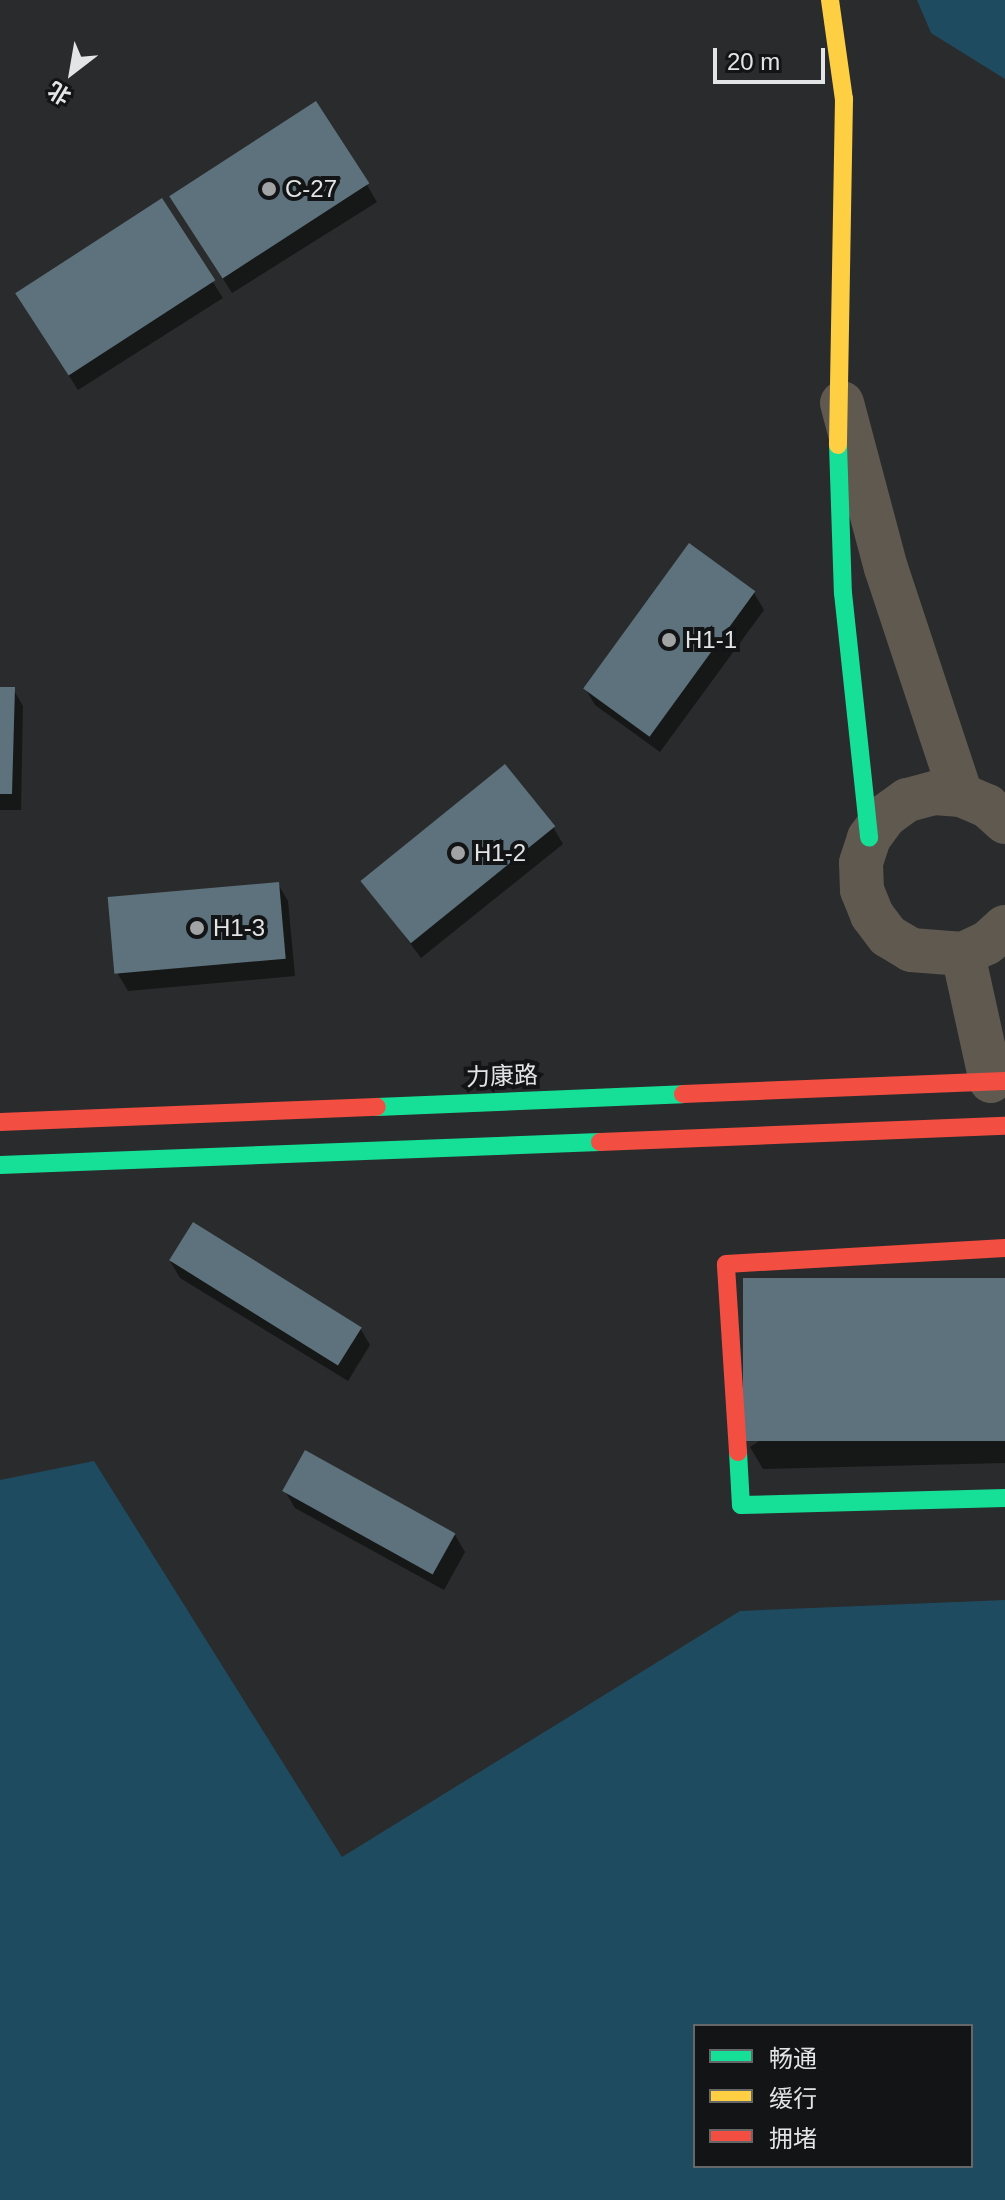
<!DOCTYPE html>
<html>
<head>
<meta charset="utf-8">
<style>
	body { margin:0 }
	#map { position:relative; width:1005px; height:2200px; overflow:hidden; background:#2a2b2c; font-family:Helvetica,"Noto Sans SC",sans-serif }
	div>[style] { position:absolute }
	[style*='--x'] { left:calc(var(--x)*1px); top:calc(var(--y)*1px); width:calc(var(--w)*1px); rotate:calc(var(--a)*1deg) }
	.green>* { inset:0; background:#1e4b60 }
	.shadow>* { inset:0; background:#0007 }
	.building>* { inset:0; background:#5d727c; transform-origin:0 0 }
	.street>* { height:44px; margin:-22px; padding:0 22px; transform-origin:22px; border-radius:22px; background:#5f5950 }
	.fast>* { height:18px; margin:-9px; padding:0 9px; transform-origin:9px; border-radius:9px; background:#16e098 }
	.slow>* { height:18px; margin:-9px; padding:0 9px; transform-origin:9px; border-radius:9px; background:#ffcf43 }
	.jam>* { height:18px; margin:-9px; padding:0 9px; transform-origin:9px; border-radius:9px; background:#f24e42 }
	.dots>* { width:22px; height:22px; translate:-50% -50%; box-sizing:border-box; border:4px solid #131415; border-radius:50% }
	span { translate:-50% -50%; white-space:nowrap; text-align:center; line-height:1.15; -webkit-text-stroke:8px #131415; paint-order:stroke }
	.poi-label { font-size:24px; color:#e2e4e5 }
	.left { translate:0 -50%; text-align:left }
	.street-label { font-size:24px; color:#e2e4e5 }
	.legend { position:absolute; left:693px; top:2024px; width:280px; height:144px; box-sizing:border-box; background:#131415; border:2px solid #666768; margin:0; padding:10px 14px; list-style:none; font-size:24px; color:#e2e4e5 }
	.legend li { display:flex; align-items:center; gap:16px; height:40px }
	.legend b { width:40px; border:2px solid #666768 }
	.north { position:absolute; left:32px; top:32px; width:80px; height:80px; -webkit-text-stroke:6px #131415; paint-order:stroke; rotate:211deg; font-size:22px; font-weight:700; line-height:32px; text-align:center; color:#e2e4e5 }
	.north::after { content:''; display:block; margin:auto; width:28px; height:36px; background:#e2e4e5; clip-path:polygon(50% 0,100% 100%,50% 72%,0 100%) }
	.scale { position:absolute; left:713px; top:48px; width:112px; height:36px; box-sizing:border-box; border:4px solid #e2e4e5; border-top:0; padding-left:10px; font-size:24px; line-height:28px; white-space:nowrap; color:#e2e4e5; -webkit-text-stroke:6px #131415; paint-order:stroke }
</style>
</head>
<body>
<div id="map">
	<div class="green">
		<div style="clip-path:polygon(917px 0,1005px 0,1005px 79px,931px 33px)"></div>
		<div style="clip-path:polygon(evenodd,94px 1461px,342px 1857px,740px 1611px,1005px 1600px,1005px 2200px,0 2200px,0 1480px,94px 1461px,971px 2026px,971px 2166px,695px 2166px,695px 2026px,971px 2026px)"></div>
	</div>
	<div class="shadow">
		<div style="clip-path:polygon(367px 185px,377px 202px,232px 293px,181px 212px)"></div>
		<div style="clip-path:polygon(161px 201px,223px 298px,78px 390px,27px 310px)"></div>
		<div style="clip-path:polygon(690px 545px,754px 593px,764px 610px,660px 752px,595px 705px,585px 688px)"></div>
		<div style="clip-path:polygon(0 689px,13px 689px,23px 706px,21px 810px,0 810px)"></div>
		<div style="clip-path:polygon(553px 827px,563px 844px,421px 958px,363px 880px)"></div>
		<div style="clip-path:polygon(278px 884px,288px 901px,295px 976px,128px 991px,118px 974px)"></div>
		<div style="clip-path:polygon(170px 1261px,360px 1328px,370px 1345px,348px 1381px,180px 1278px)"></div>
		<div style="clip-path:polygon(1005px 1280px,1005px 1463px,763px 1469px,750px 1447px)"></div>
		<div style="clip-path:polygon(285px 1491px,455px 1535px,465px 1552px,444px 1590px,295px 1508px)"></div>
	</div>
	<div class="building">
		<div style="left:316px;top:101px;width:98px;height:175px;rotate:57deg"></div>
		<div style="left:162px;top:198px;width:98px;height:175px;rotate:57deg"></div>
		<div style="left:689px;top:543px;width:82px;height:180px;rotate:36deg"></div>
		<div style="clip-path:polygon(0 687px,15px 687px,12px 794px,0 794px)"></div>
		<div style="left:505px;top:764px;width:80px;height:186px;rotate:51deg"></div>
		<div style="left:279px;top:882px;width:77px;height:172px;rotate:85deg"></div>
		<div style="left:193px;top:1222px;width:199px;height:45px;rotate:32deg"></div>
		<div style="left:1005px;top:1278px;width:163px;height:262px;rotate:90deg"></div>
		<div style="left:305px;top:1450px;width:172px;height:47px;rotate:29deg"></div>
	</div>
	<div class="street">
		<div style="--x:842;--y:403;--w:171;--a:75.1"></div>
		<div style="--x:886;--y:568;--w:239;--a:71.7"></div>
		<div style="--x:1005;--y:822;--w:24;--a:-138"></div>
		<div style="--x:987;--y:806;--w:28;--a:-157"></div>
		<div style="--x:961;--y:795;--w:27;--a:-176"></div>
		<div style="--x:934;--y:793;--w:28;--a:165"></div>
		<div style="--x:907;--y:800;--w:27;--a:144"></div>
		<div style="--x:885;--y:816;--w:27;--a:126"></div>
		<div style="--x:869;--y:838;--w:26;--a:108"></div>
		<div style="--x:861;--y:863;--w:27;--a:88"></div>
		<div style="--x:862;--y:890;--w:27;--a:68"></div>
		<div style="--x:872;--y:915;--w:26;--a:53"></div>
		<div style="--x:888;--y:936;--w:27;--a:31"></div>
		<div style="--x:911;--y:950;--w:52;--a:4.4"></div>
		<div style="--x:963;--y:954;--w:26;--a:-25"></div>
		<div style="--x:987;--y:943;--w:24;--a:-42"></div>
		<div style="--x:963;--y:954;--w:130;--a:77.6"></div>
	</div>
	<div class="fast">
		<div style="--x:838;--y:445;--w:148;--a:88.1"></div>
		<div style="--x:843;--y:593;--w:246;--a:83.9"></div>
		<div style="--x:377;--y:1107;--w:306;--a:-2.4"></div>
		<div style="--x:0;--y:1165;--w:600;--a:-2.2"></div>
		<div style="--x:738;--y:1452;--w:53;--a:86.8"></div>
		<div style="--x:741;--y:1505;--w:264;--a:-1.5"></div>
	</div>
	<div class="slow">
		<div style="--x:830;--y:0;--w:100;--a:82"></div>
		<div style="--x:844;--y:99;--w:346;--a:91"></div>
	</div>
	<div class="jam">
		<div style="--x:683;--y:1094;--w:322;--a:-2.3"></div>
		<div style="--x:0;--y:1122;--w:377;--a:-2.3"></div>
		<div style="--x:600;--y:1142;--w:405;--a:-2.3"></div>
		<div style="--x:738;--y:1452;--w:188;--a:-93.7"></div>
		<div style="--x:726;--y:1264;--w:279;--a:-3.3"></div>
	</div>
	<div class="dots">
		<div style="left:269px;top:189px;background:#a2a3a4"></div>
		<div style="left:669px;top:640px;background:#a2a3a4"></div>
		<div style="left:458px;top:853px;background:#a2a3a4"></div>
		<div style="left:197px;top:928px;background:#a2a3a4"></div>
	</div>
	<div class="poi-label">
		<span class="left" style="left:285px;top:189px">C-27</span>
		<span class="left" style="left:685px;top:640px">H1-1</span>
		<span class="left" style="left:474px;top:853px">H1-2</span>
		<span class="left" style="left:213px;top:928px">H1-3</span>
	</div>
	<div class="street-label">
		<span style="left:502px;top:1076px;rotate:-2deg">力康路</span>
	</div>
	<ul class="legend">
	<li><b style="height:10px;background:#16e098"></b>畅通</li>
	<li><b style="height:10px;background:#ffcf43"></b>缓行</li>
	<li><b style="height:10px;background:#f24e42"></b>拥堵</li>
	</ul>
	<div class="north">北</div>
	<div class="scale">20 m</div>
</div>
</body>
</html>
